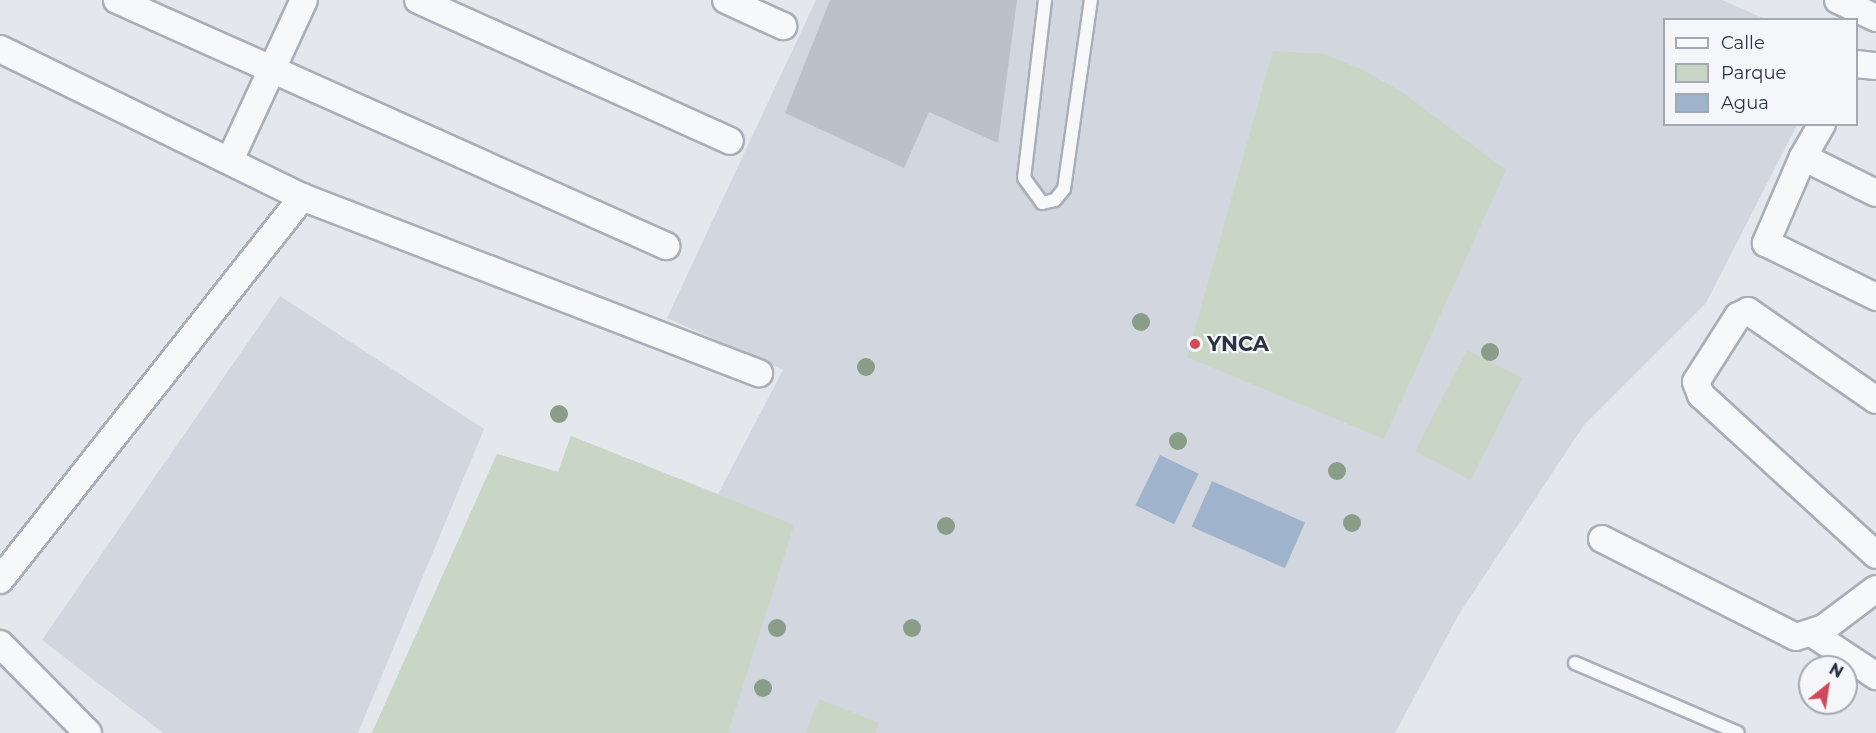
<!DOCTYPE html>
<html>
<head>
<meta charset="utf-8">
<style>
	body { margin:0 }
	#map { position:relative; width:1876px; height:733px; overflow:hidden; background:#e4e7ec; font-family:Montserrat,sans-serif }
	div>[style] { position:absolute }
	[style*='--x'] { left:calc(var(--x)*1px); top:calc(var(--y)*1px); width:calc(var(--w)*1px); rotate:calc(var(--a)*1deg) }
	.built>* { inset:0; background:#d2d6de }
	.green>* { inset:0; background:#c9d6c5; transform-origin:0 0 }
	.water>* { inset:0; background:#9fb4cc; transform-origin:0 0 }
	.building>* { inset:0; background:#bbc0ca }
	.roads { filter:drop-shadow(2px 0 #a9aeb7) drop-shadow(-2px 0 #a9aeb7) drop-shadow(0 2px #a9aeb7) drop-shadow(0 -2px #a9aeb7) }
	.service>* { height:12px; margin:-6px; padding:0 6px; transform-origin:6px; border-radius:6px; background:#f7f8fa }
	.minor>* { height:26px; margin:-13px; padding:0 13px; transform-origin:13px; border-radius:13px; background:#f7f8fa }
	.trees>* { width:18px; height:18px; margin:-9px; border-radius:50%; background:#899d89 }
	.dots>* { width:16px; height:16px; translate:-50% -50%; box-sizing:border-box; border:3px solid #f4f6f9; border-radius:50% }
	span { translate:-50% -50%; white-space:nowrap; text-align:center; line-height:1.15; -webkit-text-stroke:4.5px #f4f6f9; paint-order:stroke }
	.poi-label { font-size:21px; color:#2b3445; font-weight:700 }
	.left { translate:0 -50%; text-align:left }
	.legend { position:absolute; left:1663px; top:18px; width:195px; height:108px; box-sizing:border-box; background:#f4f6f9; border:2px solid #a4a8b1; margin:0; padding:8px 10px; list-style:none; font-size:18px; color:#2b3445 }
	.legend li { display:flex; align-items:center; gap:12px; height:30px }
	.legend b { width:30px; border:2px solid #a4a8b1 }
	.north { position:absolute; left:1798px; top:655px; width:60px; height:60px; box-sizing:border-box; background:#f4f6f9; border:2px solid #a4a8b1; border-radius:50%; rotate:30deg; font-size:16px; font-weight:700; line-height:24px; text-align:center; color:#2b3445 }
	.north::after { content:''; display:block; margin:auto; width:21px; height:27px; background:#d1495b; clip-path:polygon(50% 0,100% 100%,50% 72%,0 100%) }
</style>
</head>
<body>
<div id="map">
	<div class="built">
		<div style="clip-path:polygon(816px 0,1722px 0,1765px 19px,1664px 20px,1664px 124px,1797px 125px,1706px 303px,1584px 425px,1459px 614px,1395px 733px,372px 733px,497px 454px,558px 472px,571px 436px,718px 494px,783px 370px,667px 318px)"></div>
		<div style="clip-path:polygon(280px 296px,484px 429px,358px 733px,163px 733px,42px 640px)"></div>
	</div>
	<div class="green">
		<div style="clip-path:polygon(1273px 51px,1325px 54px,1362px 70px,1402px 92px,1506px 170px,1384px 439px,1187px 357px)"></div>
		<div style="left:1467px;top:350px;width:62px;height:114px;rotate:27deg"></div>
		<div style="clip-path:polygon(571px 436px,794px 525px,728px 733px,372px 733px,497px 454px,558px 472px)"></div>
		<div style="clip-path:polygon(819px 699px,879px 723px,875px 733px,806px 733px)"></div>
	</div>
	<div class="water">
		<div style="left:1160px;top:455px;width:43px;height:56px;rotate:26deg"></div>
		<div style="left:1212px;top:481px;width:102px;height:50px;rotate:24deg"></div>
	</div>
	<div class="building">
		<div style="clip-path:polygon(830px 0,1017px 0,998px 143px,929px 112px,904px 168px,785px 113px)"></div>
	</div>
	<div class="roads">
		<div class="service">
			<div style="--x:1045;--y:0;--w:179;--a:96.7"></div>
			<div style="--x:1024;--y:178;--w:31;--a:54"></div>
			<div style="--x:1042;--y:203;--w:13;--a:-13"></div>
			<div style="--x:1055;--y:200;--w:14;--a:-51"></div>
			<div style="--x:1064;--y:189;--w:191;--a:-81.9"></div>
			<div style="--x:1575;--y:663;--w:177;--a:23.2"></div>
		</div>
		<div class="minor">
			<div style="--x:117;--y:0;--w:602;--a:24.14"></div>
			<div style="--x:418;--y:0;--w:342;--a:24.3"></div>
			<div style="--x:726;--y:0;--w:63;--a:24.5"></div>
			<div style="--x:1838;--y:0;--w:42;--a:25.3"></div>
			<div style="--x:0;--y:49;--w:336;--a:26.1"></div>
			<div style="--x:302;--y:197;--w:490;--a:21.1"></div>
			<div style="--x:1856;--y:64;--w:20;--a:6"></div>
			<div style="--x:1822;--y:124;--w:38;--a:120"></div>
			<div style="--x:1803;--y:157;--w:81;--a:26.3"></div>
			<div style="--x:1803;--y:157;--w:94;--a:113.3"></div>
			<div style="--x:1766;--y:243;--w:123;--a:26.1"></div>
			<div style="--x:230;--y:160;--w:176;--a:-65.2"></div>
			<div style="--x:1876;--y:400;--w:156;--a:-145.2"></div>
			<div style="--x:1748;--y:311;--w:11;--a:153"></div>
			<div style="--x:1738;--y:316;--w:78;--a:122.5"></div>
			<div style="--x:1696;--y:382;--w:14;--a:69"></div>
			<div style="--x:1701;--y:395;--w:237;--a:42.4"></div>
			<div style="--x:1602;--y:539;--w:217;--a:26.8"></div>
			<div style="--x:1796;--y:637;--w:29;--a:-18"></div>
			<div style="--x:1824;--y:628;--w:65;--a:-36.9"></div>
			<div style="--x:0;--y:580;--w:488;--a:-51.7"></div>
			<div style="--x:1813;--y:634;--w:76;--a:33.7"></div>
			<div style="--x:0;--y:644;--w:125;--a:45.3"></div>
		</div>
	</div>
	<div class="trees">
		<div style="left:1141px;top:322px"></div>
		<div style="left:1490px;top:352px"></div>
		<div style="left:866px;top:367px"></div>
		<div style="left:559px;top:414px"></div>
		<div style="left:1178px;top:441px"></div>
		<div style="left:1337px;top:471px"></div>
		<div style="left:1352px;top:523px"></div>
		<div style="left:946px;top:526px"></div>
		<div style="left:777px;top:628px"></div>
		<div style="left:912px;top:628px"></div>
		<div style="left:763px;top:688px"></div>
	</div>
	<div class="dots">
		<div style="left:1195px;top:344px;background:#d1495b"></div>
	</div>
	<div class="poi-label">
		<span class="left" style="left:1207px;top:344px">YNCA</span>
	</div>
	<ul class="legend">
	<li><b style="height:8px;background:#f7f8fa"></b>Calle</li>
	<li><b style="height:16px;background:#c9d6c5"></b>Parque</li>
	<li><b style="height:16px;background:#9fb4cc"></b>Agua</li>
	</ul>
	<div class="north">N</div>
</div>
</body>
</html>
